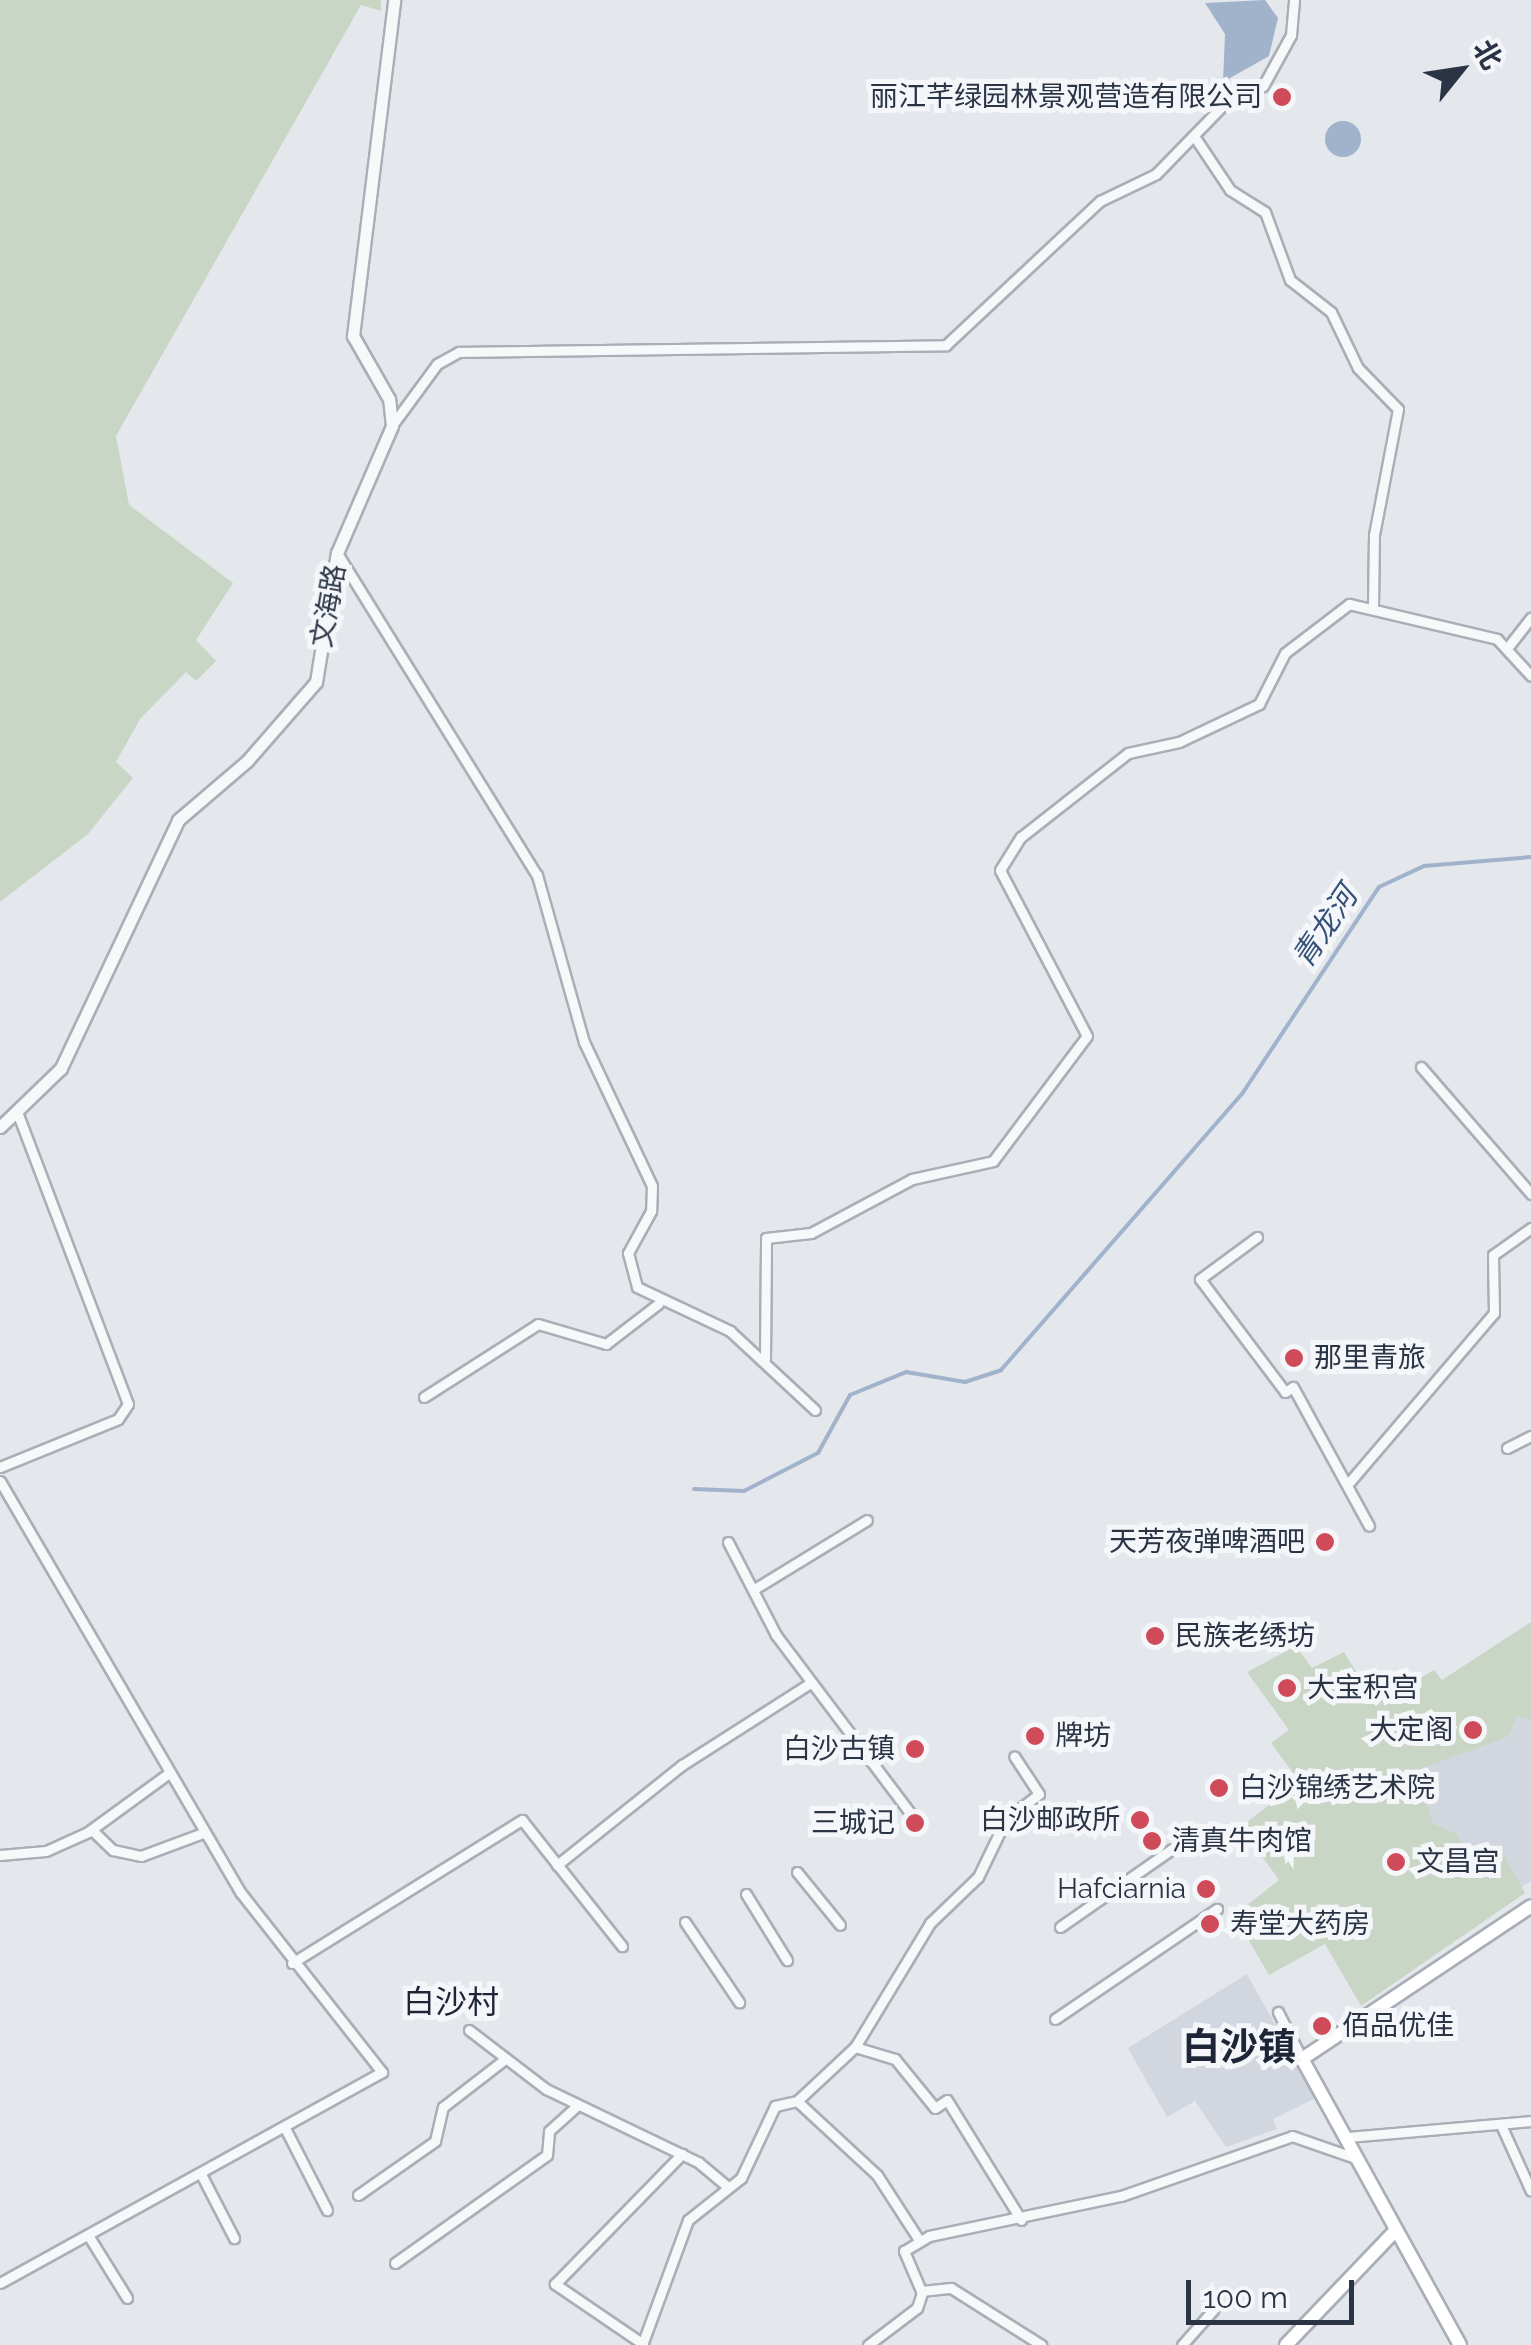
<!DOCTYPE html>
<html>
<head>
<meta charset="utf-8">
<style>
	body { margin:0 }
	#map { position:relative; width:1531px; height:2345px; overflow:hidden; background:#e4e7ec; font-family:Raleway,"Noto Sans SC",sans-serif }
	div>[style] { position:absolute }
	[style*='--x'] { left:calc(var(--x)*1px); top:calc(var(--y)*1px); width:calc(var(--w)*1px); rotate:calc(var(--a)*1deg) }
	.built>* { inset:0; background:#d2d6de }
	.green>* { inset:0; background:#c9d6c5 }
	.water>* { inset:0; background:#a0b3cb }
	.round { border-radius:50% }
	.stream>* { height:4px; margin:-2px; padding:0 2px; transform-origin:2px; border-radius:2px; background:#a0b3cb }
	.roads { filter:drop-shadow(2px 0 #a9aeb7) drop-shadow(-2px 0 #a9aeb7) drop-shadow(0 2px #a9aeb7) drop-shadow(0 -2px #a9aeb7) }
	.minor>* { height:9px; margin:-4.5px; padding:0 4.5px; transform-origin:4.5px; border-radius:4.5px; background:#f7f8fa }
	.tertiary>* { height:11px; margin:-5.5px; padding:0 5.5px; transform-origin:5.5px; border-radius:5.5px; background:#f7f8fa }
	.secondary>* { height:12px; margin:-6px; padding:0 6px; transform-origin:6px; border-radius:6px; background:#fff }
	.dots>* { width:28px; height:28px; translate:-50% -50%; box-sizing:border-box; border:5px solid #f4f6f9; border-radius:50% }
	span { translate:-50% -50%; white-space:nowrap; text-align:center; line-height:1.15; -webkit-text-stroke:10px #f4f6f9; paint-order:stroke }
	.poi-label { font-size:28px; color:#2b3445 }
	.right { translate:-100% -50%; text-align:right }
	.left { translate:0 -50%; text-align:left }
	.street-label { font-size:28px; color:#2b3445 }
	.water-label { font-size:30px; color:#355179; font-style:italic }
	.quarter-label { font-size:32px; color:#1d2536 }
	.district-label { font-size:38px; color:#1d2536; font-weight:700 }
	.north { position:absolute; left:1411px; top:20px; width:100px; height:100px; -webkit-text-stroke:8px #f4f6f9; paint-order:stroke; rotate:60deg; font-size:28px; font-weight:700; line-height:40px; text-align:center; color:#2b3445 }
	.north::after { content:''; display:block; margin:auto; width:35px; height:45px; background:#2b3445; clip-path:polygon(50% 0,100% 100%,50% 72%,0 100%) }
	.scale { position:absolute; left:1186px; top:2280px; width:168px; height:45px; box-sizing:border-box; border:5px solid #2b3445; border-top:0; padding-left:12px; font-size:30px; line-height:35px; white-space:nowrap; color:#2b3445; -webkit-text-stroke:8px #f4f6f9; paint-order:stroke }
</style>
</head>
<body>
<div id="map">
	<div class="built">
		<div style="clip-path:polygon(1516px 1716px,1531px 1721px,1531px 1881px,1521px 1887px,1498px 1844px,1467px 1861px,1433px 1824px,1419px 1768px,1508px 1737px)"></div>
		<div style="clip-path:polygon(1247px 1974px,1316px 2098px,1273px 2119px,1277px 2129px,1226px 2147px,1195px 2101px,1167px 2117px,1128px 2048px)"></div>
	</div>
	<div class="green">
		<div style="clip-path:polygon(0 0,381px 0,381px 11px,361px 5px,116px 436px,129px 505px,233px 583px,196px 640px,216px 661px,196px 681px,186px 672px,140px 719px,116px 762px,133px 778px,88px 834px,0 902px)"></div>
		<div style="clip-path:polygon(1531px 1622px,1531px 1721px,1517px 1716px,1508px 1737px,1419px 1769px,1433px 1824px,1457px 1834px,1467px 1861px,1498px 1844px,1525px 1893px,1361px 2006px,1325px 1944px,1269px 1975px,1234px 1915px,1279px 1880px,1241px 1827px,1299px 1781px,1271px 1743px,1289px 1730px,1247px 1672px,1296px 1646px,1312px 1668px,1344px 1652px,1376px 1704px,1434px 1670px,1442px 1680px)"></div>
	</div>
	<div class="water">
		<div style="clip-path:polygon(1265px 0,1278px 18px,1269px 56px,1223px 82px,1225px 34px,1205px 3px)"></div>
		<div class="round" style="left:1325px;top:121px;width:36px;height:36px"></div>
	</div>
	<div class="stream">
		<div style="--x:694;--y:1489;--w:50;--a:2.3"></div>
		<div style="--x:744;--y:1491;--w:83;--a:-27.2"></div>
		<div style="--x:818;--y:1453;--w:66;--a:-61.1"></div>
		<div style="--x:850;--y:1395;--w:61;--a:-22.3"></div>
		<div style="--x:906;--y:1372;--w:60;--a:9.6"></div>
		<div style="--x:965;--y:1382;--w:38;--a:-18"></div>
		<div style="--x:1001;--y:1370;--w:366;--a:-48.9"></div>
		<div style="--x:1242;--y:1094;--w:248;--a:-56.5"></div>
		<div style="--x:1379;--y:887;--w:50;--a:-25"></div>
		<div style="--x:1424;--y:866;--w:107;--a:-4.8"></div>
	</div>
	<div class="roads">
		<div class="minor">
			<div style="--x:1194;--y:136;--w:65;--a:56.3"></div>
			<div style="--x:1230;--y:190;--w:41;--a:32.2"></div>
			<div style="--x:1265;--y:212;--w:72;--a:69.8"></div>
			<div style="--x:1290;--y:280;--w:52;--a:38"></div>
			<div style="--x:1331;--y:312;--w:62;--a:64.3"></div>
			<div style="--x:1358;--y:368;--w:57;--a:45.7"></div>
			<div style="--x:1398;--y:409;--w:128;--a:100.8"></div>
			<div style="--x:1374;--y:535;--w:73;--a:90.8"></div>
			<div style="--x:393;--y:424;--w:74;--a:-53.7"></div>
			<div style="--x:437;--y:364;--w:25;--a:-29"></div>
			<div style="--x:459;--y:352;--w:487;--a:-0.8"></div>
			<div style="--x:946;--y:345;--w:211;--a:-43.1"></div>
			<div style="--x:1100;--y:201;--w:62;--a:-25.7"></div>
			<div style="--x:1156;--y:174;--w:100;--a:-45.8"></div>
			<div style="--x:1226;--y:102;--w:40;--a:-23.4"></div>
			<div style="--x:1263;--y:86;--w:58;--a:-61.2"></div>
			<div style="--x:1291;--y:35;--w:35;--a:-85"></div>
			<div style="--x:337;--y:553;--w:379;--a:58.2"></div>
			<div style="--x:537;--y:875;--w:173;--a:74.3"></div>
			<div style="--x:584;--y:1042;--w:159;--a:64.7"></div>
			<div style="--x:652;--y:1186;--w:25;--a:92"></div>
			<div style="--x:651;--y:1211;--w:48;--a:118.7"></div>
			<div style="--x:628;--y:1253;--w:35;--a:75"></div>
			<div style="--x:637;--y:1287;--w:103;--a:25.3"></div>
			<div style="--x:730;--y:1331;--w:116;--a:42.9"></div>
			<div style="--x:1508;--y:647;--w:37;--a:-52"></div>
			<div style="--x:1421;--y:1067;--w:168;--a:49.1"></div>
			<div style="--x:1257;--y:1237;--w:71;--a:143.6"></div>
			<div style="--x:1200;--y:1279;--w:141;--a:53"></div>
			<div style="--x:1285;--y:1392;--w:9;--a:-32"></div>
			<div style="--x:1293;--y:1387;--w:158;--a:61.3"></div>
			<div style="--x:765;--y:1359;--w:121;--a:-89.5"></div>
			<div style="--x:766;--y:1238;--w:45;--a:-6.3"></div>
			<div style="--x:811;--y:1233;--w:115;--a:-28.1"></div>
			<div style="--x:912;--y:1179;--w:83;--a:-12.5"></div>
			<div style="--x:993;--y:1161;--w:156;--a:-53.1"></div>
			<div style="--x:1087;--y:1036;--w:187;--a:-117.7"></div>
			<div style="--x:1000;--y:870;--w:39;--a:-58"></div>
			<div style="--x:1021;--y:837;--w:136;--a:-38.1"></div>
			<div style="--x:1128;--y:753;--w:52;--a:-12.2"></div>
			<div style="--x:1179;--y:742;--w:89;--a:-25.4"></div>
			<div style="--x:1259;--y:704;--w:57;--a:-63"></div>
			<div style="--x:1285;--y:653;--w:81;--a:-37.4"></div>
			<div style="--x:1349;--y:604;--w:152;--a:13.3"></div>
			<div style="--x:1497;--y:639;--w:50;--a:47.4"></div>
			<div style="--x:424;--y:1397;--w:135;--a:-32.6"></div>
			<div style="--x:538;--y:1324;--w:71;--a:16.4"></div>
			<div style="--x:606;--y:1344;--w:66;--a:-37.6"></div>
			<div style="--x:1507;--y:1448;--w:27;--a:-27"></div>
			<div style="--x:0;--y:1467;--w:127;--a:-22.1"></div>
			<div style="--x:118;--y:1419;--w:18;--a:-56"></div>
			<div style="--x:128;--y:1404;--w:312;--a:-110.8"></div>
			<div style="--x:0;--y:1481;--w:477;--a:59.7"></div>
			<div style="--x:241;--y:1893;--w:228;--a:51.8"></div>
			<div style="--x:382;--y:2072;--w:436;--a:151.1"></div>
			<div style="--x:1347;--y:1485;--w:226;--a:-49.5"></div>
			<div style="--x:1494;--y:1313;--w:58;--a:-91"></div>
			<div style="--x:1493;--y:1255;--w:47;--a:-35.4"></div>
			<div style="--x:728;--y:1542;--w:105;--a:62.7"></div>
			<div style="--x:776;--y:1635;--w:224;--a:53"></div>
			<div style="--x:756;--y:1588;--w:130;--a:-31.5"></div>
			<div style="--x:92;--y:1830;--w:29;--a:44"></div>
			<div style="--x:113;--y:1850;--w:29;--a:12"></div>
			<div style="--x:141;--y:1856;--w:66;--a:-20.4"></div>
			<div style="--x:0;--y:1855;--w:46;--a:-5"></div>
			<div style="--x:46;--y:1851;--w:46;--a:-24.3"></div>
			<div style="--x:88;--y:1832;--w:100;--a:-36.1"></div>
			<div style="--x:557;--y:1865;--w:160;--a:-38.7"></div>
			<div style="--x:682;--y:1765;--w:152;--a:-32.6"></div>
			<div style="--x:797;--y:1872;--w:68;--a:50.9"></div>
			<div style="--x:746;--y:1894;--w:78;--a:58.2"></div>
			<div style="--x:685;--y:1922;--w:97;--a:56"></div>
			<div style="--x:1060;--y:1927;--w:136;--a:-34.9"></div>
			<div style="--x:292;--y:1963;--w:271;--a:-31.9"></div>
			<div style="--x:522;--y:1820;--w:161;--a:51.6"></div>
			<div style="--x:1278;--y:2012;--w:53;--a:62.9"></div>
			<div style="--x:1055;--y:2019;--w:196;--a:-34.2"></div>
			<div style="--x:469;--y:2030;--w:97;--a:37.5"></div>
			<div style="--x:546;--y:2089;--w:169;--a:25.7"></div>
			<div style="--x:698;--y:2162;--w:39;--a:40"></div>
			<div style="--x:855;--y:2047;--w:42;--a:16.7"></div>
			<div style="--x:895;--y:2059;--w:63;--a:50.8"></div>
			<div style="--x:935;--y:2108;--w:14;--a:-34"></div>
			<div style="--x:947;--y:2100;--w:141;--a:58.3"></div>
			<div style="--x:797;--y:2101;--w:109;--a:42.8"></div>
			<div style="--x:877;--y:2175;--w:77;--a:57.1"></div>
			<div style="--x:1501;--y:2125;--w:72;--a:65.6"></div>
			<div style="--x:286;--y:2130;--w:90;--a:62.9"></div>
			<div style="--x:1348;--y:2137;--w:184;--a:-5"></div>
			<div style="--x:202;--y:2176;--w:70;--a:62.7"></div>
			<div style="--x:358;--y:2195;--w:94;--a:-35"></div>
			<div style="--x:435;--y:2141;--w:35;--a:-77"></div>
			<div style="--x:443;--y:2107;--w:78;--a:-37.7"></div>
			<div style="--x:88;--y:2235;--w:74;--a:58.2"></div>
			<div style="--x:395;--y:2263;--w:186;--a:-35.4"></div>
			<div style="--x:547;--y:2155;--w:24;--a:-85"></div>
			<div style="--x:549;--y:2131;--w:36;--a:-42"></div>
			<div style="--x:921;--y:2291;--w:30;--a:-6"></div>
			<div style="--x:951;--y:2288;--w:107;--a:32.3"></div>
			<div style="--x:643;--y:2344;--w:107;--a:-145.7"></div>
			<div style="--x:555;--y:2284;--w:182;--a:-45.7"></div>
			<div style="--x:642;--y:2345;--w:133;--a:-69.8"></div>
			<div style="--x:688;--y:2220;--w:68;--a:-38.4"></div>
			<div style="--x:741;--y:2178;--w:80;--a:-64.7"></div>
			<div style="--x:775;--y:2106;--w:23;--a:-13"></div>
			<div style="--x:797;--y:2101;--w:79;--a:-43"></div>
			<div style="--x:855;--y:2047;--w:145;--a:-58.8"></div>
			<div style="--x:930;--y:1923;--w:66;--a:-43.8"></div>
			<div style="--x:978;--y:1877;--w:64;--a:-64.2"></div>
			<div style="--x:1006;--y:1819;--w:41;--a:-37.1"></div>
			<div style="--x:1039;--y:1794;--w:45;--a:-123.3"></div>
			<div style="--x:868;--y:2345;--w:61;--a:-37.1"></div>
			<div style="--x:917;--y:2308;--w:16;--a:-72"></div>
			<div style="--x:922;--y:2293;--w:46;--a:-113.2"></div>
			<div style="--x:904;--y:2251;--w:29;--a:-31"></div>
			<div style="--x:929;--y:2236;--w:196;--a:-11.8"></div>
			<div style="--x:1121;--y:2196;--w:181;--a:-19.3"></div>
			<div style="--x:1292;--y:2136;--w:70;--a:19.2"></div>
			<div style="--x:1182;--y:2345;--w:47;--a:-48.5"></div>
		</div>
		<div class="tertiary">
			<div style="--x:0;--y:1127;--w:85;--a:-44"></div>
			<div style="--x:61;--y:1068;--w:274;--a:-64.7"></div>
			<div style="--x:178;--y:820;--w:91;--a:-40.5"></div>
			<div style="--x:247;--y:761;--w:105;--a:-48.9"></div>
			<div style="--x:316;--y:682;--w:131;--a:-80.8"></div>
			<div style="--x:337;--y:553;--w:138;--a:-66.6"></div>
			<div style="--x:392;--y:426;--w:27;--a:-96"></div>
			<div style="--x:389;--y:399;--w:73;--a:-119.7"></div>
			<div style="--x:353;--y:336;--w:338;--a:-83"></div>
		</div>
		<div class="secondary">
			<div style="--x:1286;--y:2345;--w:159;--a:-46.3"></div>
			<div style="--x:1460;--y:2345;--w:327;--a:-118.9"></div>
			<div style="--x:1302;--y:2059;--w:275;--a:-33.7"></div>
		</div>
	</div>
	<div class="dots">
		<div style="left:1282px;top:97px;background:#cf4b5a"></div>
		<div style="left:1294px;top:1358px;background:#cf4b5a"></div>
		<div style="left:1325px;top:1542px;background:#cf4b5a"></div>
		<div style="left:1155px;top:1636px;background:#cf4b5a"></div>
		<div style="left:1287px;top:1688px;background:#cf4b5a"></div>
		<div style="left:1473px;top:1730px;background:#cf4b5a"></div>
		<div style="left:1035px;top:1736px;background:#cf4b5a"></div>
		<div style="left:915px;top:1749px;background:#cf4b5a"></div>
		<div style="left:1219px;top:1788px;background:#cf4b5a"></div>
		<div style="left:1140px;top:1820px;background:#cf4b5a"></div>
		<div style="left:915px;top:1823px;background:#cf4b5a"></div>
		<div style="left:1152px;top:1841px;background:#cf4b5a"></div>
		<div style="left:1396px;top:1862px;background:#cf4b5a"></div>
		<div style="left:1206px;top:1889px;background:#cf4b5a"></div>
		<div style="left:1210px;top:1924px;background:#cf4b5a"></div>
		<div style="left:1322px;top:2026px;background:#cf4b5a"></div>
	</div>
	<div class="poi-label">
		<span class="right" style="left:1262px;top:97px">丽江芊绿园林景观营造有限公司</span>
		<span class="left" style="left:1314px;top:1358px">那里青旅</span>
		<span class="right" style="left:1305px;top:1542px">天芳夜弹啤酒吧</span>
		<span class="left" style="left:1175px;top:1636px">民族老绣坊</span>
		<span class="left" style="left:1307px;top:1688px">大宝积宫</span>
		<span class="right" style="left:1453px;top:1730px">大定阁</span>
		<span class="left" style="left:1055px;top:1736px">牌坊</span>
		<span class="right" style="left:895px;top:1749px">白沙古镇</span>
		<span class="left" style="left:1239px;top:1788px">白沙锦绣艺术院</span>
		<span class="right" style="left:1120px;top:1820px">白沙邮政所</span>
		<span class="right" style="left:895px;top:1823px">三城记</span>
		<span class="left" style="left:1172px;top:1841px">清真牛肉馆</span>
		<span class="left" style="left:1416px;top:1862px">文昌宫</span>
		<span class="right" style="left:1186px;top:1889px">Hafciarnia</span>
		<span class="left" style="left:1230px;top:1924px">寿堂大药房</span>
		<span class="left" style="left:1342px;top:2026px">佰品优佳</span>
	</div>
	<div class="street-label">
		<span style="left:329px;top:606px;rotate:-80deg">文海路</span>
	</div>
	<div class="water-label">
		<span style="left:1325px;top:927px;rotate:-56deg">青龙河</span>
	</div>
	<div class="quarter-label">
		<span style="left:451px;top:2002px">白沙村</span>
	</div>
	<div class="district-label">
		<span style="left:1239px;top:2047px">白沙镇</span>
	</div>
	<div class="north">北</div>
	<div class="scale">100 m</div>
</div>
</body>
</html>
